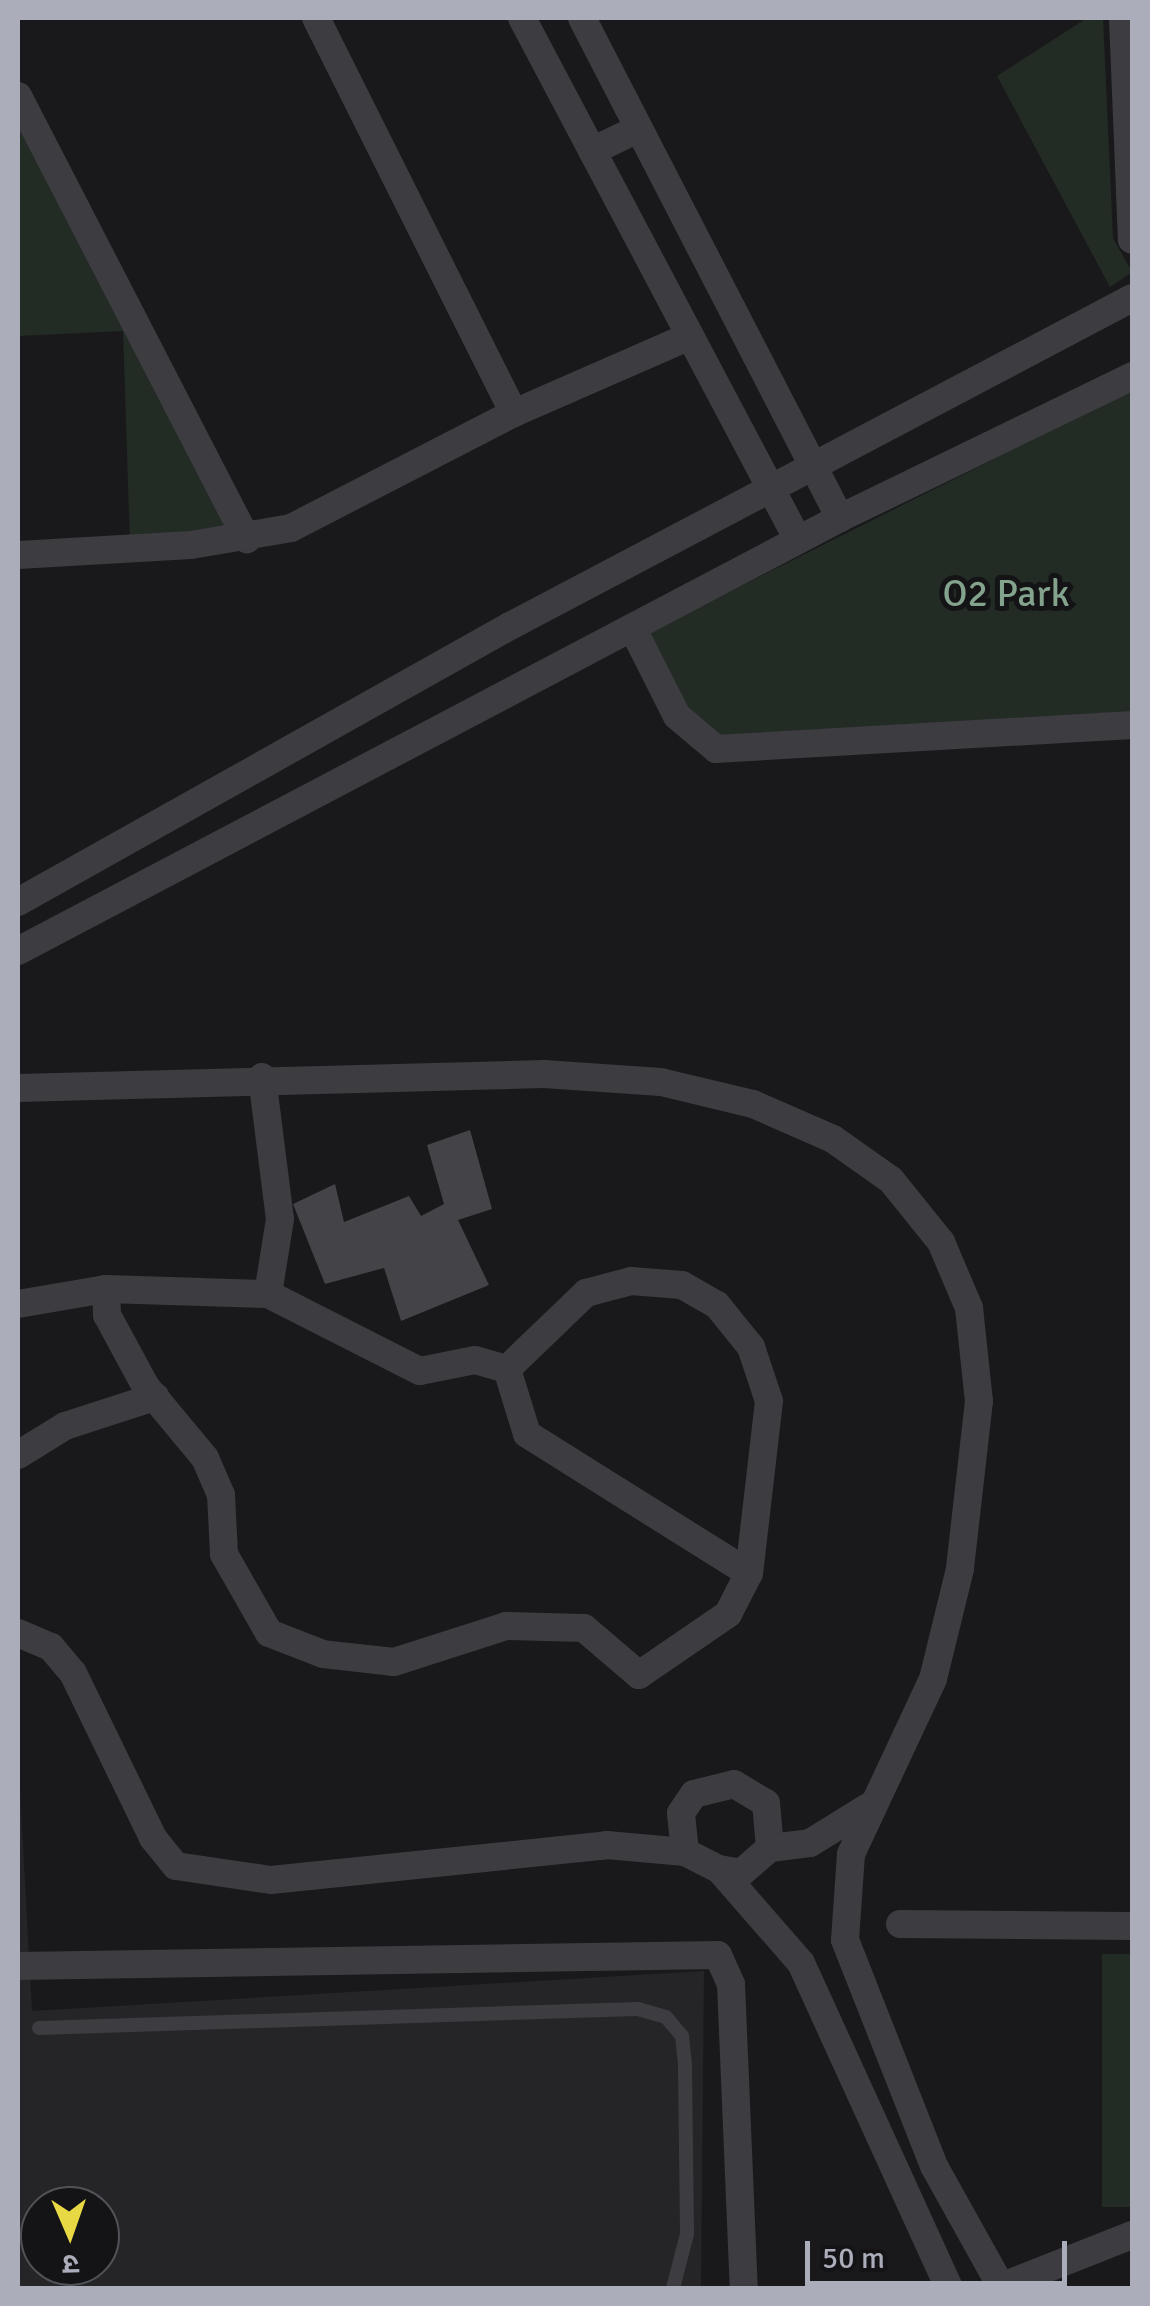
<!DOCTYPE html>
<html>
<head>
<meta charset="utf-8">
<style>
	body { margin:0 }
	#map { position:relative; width:1150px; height:2306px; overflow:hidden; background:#19191b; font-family:Signika,"Noto Sans Devanagari",sans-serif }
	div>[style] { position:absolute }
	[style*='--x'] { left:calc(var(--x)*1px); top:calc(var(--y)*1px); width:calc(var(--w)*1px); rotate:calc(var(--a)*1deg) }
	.built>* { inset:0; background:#252528 }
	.green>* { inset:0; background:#232b25; transform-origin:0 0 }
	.building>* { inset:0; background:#434348 }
	.service>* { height:14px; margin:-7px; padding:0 7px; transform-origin:7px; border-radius:7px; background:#3c3c41 }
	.minor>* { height:28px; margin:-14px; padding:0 14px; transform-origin:14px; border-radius:14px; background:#3c3c41 }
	span { translate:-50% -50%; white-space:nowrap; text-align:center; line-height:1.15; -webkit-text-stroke:10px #141416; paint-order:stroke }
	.park-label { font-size:38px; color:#84a38d }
	.frame { position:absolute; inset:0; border:20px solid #acadba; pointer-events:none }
	.north { position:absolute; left:20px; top:2186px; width:100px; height:100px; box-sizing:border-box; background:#141416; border:2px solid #515158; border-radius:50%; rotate:178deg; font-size:28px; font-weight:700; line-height:40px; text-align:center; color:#acadba }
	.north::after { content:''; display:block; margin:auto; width:35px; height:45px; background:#e8d843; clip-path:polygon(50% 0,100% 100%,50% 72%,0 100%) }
	.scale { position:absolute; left:805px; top:2241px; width:262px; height:45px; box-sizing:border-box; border:5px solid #acadba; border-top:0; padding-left:12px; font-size:30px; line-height:35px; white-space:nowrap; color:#acadba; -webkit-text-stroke:8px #141416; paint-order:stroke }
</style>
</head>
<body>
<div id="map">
	<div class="built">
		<div style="clip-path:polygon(evenodd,18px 1754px,32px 2011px,704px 1971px,701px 2288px,18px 2288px,18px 1754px,40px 2206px,100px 2206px,100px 2266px,40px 2266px,40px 2206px)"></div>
	</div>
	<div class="green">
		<div style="clip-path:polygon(1087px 18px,1103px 18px,1113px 238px,1132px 272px,1110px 287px,997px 76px)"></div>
		<div style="clip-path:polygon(18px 116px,233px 533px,130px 545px,123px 331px,18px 336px)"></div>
		<div style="clip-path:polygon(1132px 390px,1132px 712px,724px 739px,693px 717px,647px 633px)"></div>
		<div style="left:1132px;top:1954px;width:253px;height:30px;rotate:90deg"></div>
	</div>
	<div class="building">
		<div style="clip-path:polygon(470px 1130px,492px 1209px,458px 1220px,489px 1285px,401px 1321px,384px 1268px,325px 1284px,293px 1204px,335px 1184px,344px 1222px,409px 1196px,421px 1216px,444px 1204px,427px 1145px)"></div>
	</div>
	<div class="service">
		<div style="--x:39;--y:2028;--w:599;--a:-1.82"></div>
		<div style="--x:638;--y:2009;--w:29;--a:16"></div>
		<div style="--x:666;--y:2017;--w:25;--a:50"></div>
		<div style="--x:682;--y:2036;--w:31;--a:84"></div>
		<div style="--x:685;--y:2067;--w:167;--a:89.3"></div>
		<div style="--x:687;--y:2234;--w:56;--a:104.5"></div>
	</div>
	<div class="minor">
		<div style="--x:316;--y:18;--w:442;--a:63.4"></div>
		<div style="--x:522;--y:18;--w:590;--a:62.13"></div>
		<div style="--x:582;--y:18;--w:563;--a:62.71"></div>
		<div style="--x:1123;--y:18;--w:222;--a:87.7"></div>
		<div style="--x:18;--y:96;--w:499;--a:62.7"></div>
		<div style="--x:592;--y:151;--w:51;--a:-25.6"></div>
		<div style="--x:18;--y:555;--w:173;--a:-3.3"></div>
		<div style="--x:191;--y:545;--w:101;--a:-9.6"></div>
		<div style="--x:291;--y:528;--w:251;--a:-27.3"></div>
		<div style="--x:514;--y:413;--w:190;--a:-23.6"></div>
		<div style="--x:633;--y:629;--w:97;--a:63.2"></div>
		<div style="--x:677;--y:716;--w:51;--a:40.2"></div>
		<div style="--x:716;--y:749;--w:417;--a:-3.3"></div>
		<div style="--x:18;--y:902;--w:564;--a:-29.29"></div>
		<div style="--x:510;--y:626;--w:703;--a:-27.8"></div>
		<div style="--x:18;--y:951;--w:929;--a:-27.78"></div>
		<div style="--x:840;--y:518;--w:325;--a:-25.9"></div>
		<div style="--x:262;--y:1077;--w:143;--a:82.8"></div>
		<div style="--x:280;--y:1219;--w:76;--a:99.1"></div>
		<div style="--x:268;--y:1294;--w:170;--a:26.9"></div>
		<div style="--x:420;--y:1371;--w:56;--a:-11.3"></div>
		<div style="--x:475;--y:1360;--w:33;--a:16"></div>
		<div style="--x:507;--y:1369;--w:68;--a:72.9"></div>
		<div style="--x:527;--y:1434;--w:262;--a:32.1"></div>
		<div style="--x:749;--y:1573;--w:46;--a:117.1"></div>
		<div style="--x:728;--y:1614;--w:108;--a:145.6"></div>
		<div style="--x:639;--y:1675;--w:72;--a:-139.5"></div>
		<div style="--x:584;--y:1628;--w:78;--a:-178.5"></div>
		<div style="--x:506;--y:1626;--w:118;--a:162.2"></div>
		<div style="--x:394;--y:1662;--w:71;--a:-173.6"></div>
		<div style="--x:323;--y:1654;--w:58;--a:-158.7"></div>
		<div style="--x:269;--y:1633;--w:91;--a:-119.7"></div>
		<div style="--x:224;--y:1554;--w:59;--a:-92.9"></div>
		<div style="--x:221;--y:1495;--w:40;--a:-113.4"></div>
		<div style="--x:205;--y:1458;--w:92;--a:-129.7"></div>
		<div style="--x:146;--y:1387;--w:82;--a:-118.4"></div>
		<div style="--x:107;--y:1315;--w:26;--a:-92"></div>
		<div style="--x:106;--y:1289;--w:162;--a:1.8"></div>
		<div style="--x:18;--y:1088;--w:526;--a:-1.52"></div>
		<div style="--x:544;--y:1074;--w:117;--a:3.9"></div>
		<div style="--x:661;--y:1082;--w:95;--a:13.4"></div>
		<div style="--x:753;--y:1104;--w:87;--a:23.6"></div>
		<div style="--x:833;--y:1139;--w:71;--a:35.3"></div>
		<div style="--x:891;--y:1180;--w:80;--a:51.1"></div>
		<div style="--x:941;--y:1242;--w:72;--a:67"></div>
		<div style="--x:969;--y:1308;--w:94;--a:83.9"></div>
		<div style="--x:979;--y:1401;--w:169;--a:96.5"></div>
		<div style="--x:960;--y:1569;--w:113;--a:103.8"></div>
		<div style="--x:933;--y:1679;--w:193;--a:115.1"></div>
		<div style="--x:851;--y:1854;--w:86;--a:94"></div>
		<div style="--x:845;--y:1940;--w:243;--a:68.5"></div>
		<div style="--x:934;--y:2166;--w:140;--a:60.9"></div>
		<div style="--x:18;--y:1304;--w:89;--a:-9.7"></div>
		<div style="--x:507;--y:1369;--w:110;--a:-43.9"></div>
		<div style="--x:586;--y:1293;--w:47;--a:-14.9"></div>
		<div style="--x:631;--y:1281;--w:51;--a:4.5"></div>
		<div style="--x:682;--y:1285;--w:40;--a:29.7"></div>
		<div style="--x:717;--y:1305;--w:54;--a:51"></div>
		<div style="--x:751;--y:1347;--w:57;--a:71.6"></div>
		<div style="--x:769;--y:1401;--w:173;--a:96.6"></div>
		<div style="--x:18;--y:1455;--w:55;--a:-31.7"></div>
		<div style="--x:65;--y:1426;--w:95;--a:-17.9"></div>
		<div style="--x:18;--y:1633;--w:36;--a:23"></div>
		<div style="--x:51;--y:1647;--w:34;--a:50"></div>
		<div style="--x:73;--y:1673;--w:183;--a:64.1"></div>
		<div style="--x:153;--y:1838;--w:36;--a:51"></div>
		<div style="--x:176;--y:1866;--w:96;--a:8.4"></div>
		<div style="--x:271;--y:1880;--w:338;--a:-5.9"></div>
		<div style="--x:607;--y:1845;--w:78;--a:5.1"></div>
		<div style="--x:685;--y:1852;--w:38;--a:27"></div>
		<div style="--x:719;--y:1869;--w:125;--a:48.9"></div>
		<div style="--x:801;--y:1963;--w:357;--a:65.5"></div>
		<div style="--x:685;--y:1852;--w:39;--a:-96"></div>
		<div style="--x:681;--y:1813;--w:23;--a:-56"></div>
		<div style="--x:694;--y:1794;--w:41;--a:-14"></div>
		<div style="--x:734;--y:1784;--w:37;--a:31"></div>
		<div style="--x:766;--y:1803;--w:45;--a:84.9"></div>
		<div style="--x:719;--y:1869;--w:22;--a:10"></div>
		<div style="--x:741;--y:1873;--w:38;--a:-41"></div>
		<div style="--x:770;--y:1848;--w:40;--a:-7.1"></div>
		<div style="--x:810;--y:1843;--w:70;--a:-31.7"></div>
		<div style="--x:900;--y:1924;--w:232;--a:0.5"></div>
		<div style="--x:18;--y:1966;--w:700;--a:-0.9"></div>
		<div style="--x:718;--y:1955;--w:32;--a:66"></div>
		<div style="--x:731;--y:1984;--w:304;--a:87.6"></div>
		<div style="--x:998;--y:2288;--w:144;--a:-21.6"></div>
	</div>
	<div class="park-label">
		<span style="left:1006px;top:594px">O2 Park</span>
	</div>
	<div class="frame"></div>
	<div class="north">उ</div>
	<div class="scale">50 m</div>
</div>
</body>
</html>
